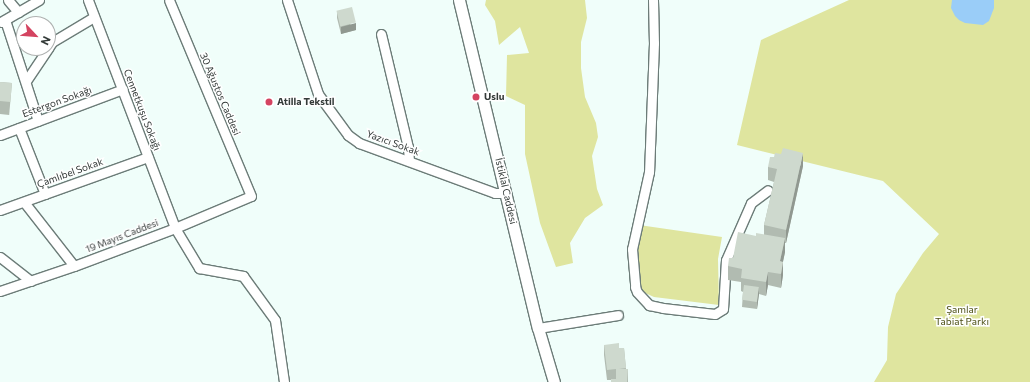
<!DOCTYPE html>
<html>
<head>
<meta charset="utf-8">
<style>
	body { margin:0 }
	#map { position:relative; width:1030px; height:382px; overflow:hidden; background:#f0fefa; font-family:Commissioner,sans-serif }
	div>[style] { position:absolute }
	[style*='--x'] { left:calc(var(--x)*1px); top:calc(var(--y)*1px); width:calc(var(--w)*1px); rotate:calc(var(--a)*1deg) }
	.green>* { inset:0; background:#dfe59f }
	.water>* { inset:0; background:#9acdf8 }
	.roads { filter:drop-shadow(1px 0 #6c7c78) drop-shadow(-1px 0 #6c7c78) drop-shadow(0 1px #6c7c78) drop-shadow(0 -1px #6c7c78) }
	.minor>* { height:9px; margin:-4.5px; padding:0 4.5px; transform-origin:4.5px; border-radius:4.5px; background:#fff }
	.major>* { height:11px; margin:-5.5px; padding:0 5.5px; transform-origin:5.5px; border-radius:5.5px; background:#fff }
	.wall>* { inset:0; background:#b1bbb1; transform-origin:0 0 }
	.shaded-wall>* { inset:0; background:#909890 }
	.building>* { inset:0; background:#ced9ce; transform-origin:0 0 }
	.dots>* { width:11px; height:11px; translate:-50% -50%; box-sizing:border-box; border:2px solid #fff; border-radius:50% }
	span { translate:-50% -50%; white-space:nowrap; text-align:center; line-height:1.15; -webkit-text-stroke:3px #fff; paint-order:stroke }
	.street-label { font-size:10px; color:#343b39 }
	.poi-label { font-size:10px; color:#343b39; font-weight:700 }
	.left { translate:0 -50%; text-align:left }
	.park-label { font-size:10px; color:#4d5015 }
	.north { position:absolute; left:16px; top:16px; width:40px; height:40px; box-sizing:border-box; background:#fff; border:1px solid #aeb1b0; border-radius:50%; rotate:116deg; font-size:11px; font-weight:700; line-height:16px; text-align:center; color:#343b39 }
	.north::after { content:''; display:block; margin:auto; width:14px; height:18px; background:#d44461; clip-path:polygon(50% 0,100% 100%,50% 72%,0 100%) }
</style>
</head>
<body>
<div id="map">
	<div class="green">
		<div style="clip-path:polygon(486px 0,585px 0,587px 18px,581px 42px,581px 68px,585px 97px,596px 123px,598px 137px,592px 156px,597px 189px,603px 205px,585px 218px,570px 243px,573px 263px,556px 267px,540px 223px,525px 154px,525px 105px,506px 96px,507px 55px,529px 53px,520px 27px,499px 45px,495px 21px,485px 5px)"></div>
		<div style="clip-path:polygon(849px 0,1030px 0,1030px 382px,874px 382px,887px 360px,888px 327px,896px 294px,923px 253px,939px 234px,883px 181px,737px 145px,761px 40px)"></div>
		<div style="clip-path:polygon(639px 225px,722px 237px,718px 259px,719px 305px,654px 297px,643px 292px,637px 283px)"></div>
	</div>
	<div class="water">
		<div style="clip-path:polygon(952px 0,994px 0,994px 8px,989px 21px,983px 25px,965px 23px,959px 20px,955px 16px,951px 8px)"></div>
	</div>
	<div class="roads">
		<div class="minor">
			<div style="--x:8;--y:0;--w:16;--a:50"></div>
			<div style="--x:88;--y:0;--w:244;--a:69.1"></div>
			<div style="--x:175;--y:228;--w:47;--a:59"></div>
			<div style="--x:199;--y:268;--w:45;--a:10.3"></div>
			<div style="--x:243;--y:276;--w:54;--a:54"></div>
			<div style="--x:275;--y:320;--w:63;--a:81.7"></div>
			<div style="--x:287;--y:0;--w:99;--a:71.7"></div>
			<div style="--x:318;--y:94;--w:51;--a:53.8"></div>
			<div style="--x:348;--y:135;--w:14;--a:36"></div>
			<div style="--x:359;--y:143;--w:145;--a:20.2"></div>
			<div style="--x:495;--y:193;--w:11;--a:0"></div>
			<div style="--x:653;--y:0;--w:43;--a:88.7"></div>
			<div style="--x:654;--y:43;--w:129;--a:92.2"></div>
			<div style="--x:649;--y:172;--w:79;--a:102.4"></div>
			<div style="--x:632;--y:249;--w:38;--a:85"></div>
			<div style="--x:635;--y:287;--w:5;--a:68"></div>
			<div style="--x:637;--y:292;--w:18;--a:47"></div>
			<div style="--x:649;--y:305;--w:14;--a:12"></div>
			<div style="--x:663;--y:308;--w:52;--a:6.6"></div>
			<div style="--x:715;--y:314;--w:9;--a:-32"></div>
			<div style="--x:723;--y:309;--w:49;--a:-86.5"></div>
			<div style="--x:726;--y:260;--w:62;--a:-66.3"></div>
			<div style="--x:751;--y:203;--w:21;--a:-37"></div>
			<div style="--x:5;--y:20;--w:106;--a:71.9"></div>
			<div style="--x:1;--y:22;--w:44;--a:-30.1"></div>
			<div style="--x:381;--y:34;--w:116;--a:76.6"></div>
			<div style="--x:408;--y:147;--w:14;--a:86"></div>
			<div style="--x:48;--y:48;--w:7;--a:-56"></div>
			<div style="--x:52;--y:42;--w:49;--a:-30.8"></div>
			<div style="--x:26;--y:81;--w:40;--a:-56"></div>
			<div style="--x:19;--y:128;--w:71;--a:68.5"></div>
			<div style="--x:0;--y:135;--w:131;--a:-20.5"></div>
			<div style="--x:24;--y:202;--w:81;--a:52"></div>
			<div style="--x:0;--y:210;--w:157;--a:-19.7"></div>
			<div style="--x:0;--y:257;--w:39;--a:38"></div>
			<div style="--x:0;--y:291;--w:78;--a:-18.7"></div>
			<div style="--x:74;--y:266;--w:108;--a:-20.6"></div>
			<div style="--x:175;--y:228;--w:82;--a:-22.8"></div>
			<div style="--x:251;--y:196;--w:212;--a:-112.7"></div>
			<div style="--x:538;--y:328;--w:81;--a:-9.2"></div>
		</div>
		<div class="major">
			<div style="--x:459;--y:0;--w:337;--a:76.5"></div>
			<div style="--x:538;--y:328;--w:56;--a:73.5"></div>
		</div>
	</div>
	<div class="wall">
		<div style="clip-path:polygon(337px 11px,356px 30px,341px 34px,337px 18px)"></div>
		<div style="left:0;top:82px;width:12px;height:32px;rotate:5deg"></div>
		<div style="clip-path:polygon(803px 166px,786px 243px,785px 243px,785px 252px,783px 262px,783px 275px,781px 288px,768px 285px,766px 296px,759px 294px,757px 309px,742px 307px,743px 292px,741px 291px,741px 282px,728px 280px,728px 266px,733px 258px,756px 236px,764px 235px,764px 225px,774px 182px,768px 180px,768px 167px)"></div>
		<div style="clip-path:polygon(604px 345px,619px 348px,624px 348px,626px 369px,628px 369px,628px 382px,611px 382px,611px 380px,607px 380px,604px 355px)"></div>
	</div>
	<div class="shaded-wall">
		<div style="clip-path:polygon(356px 23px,356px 30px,341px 34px,341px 27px)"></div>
		<div style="clip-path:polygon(803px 153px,803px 166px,786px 243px,786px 230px)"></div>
		<div style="clip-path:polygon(785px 238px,785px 252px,780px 275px,780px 261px)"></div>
		<div style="clip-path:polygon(783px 262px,783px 275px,781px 288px,781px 274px)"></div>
		<div style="clip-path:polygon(768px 272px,768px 285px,766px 296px,766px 282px)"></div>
		<div style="clip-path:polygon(759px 287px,759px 294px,757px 309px,757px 302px)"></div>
	</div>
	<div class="building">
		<div style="left:352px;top:7px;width:16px;height:16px;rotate:76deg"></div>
		<div style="left:0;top:82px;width:12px;height:19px;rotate:5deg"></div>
		<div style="clip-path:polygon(783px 148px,803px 153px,786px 230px,764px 225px,777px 169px,768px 167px,770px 157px,774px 157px,775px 153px,781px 154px)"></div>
		<div style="clip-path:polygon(738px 232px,756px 236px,756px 233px,785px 238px,780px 261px,783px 262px,781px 274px,768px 272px,766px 282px,741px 278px,742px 269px,728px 266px,729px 258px,733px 258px)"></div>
		<div style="left:744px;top:285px;width:15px;height:15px;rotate:8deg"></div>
		<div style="clip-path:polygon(619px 343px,619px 348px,624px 348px,626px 368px,619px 369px,628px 369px,627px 382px,611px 382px,611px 379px,616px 379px,616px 369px,607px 370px,604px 345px)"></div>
	</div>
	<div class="dots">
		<div style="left:476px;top:97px;background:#d44461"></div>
		<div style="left:269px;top:102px;background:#d44461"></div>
	</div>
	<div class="street-label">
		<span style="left:220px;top:94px;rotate:67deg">30 Ağustos Caddesi</span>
		<span style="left:57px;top:102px;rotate:-20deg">Estergon Sokağı</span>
		<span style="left:142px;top:110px;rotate:69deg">Cennetkuşu Sokağı</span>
		<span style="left:393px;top:143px;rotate:20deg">Yazıcı Sokak</span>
		<span style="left:70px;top:173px;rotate:-20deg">Çamlıbel Sokak</span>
		<span style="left:506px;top:191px;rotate:77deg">İstiklal Caddesi</span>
		<span style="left:122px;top:236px;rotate:-21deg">19 Mayıs Caddesi</span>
	</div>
	<div class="poi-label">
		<span class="left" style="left:484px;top:97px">Uslu</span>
		<span class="left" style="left:277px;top:102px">Atilla Tekstil</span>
	</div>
	<div class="park-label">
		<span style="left:962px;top:315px">Şamlar<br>Tabiat Parkı</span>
	</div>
	<div class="north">N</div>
</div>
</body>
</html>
